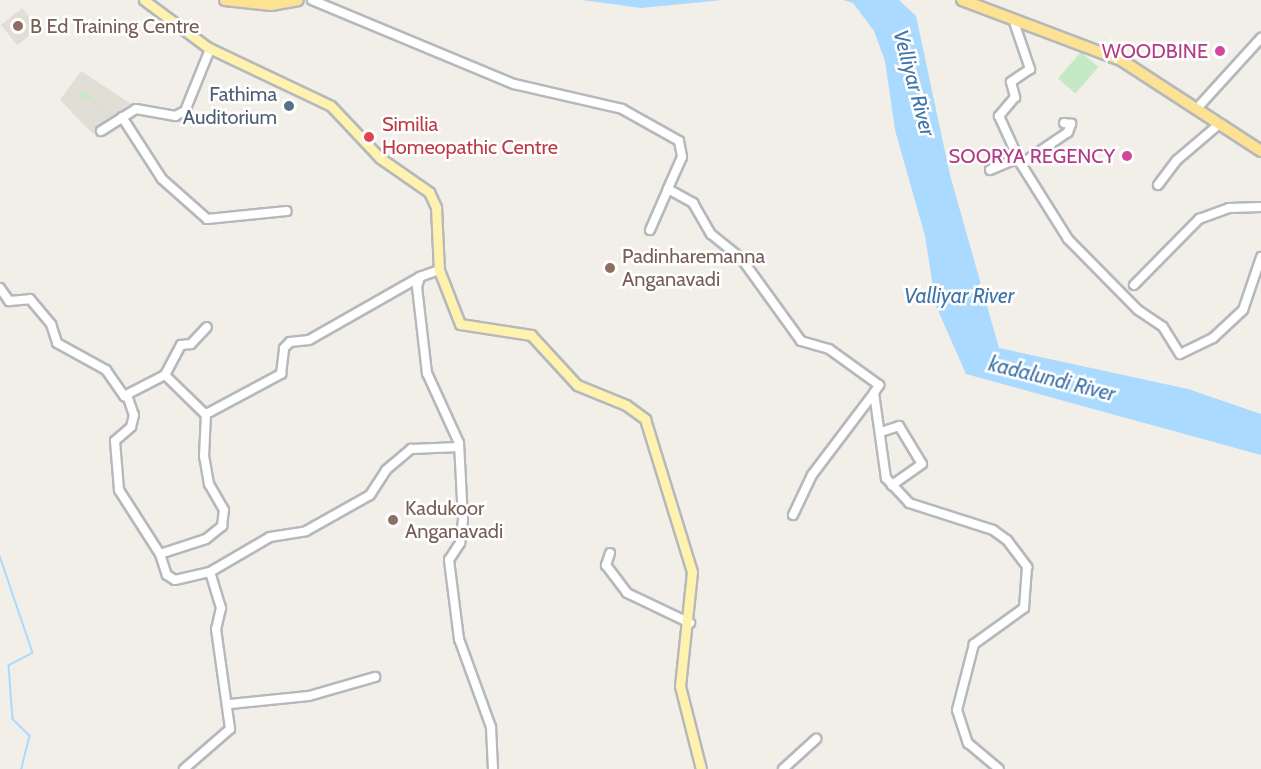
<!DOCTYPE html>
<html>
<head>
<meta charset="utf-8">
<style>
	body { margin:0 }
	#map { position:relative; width:1261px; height:769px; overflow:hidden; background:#f1efe8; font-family:Cabin,sans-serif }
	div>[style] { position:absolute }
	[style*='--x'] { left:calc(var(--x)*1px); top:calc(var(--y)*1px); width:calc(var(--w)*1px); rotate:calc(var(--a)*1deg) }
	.education>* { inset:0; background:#e1ded6; transform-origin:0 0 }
	.green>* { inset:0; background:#c5e8c5; transform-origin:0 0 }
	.water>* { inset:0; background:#aadaff }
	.stream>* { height:1.5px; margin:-0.75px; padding:0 0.75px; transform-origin:0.75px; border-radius:0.75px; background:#aadaff }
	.roads { filter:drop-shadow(2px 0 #b5b8bc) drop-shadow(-2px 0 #b5b8bc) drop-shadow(0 2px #b5b8bc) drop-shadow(0 -2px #b5b8bc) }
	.minor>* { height:8px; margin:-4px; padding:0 4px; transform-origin:4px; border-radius:4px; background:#fff }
	.major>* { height:9px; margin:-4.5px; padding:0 4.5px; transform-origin:4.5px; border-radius:4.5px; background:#fff2af }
	.highway>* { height:10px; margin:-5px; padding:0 5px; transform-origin:5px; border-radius:5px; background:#fde293 }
	.dots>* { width:16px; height:16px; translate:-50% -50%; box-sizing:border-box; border:3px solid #fff; border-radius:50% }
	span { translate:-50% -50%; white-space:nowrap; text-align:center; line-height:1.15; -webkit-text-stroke:5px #fff; paint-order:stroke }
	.education-label { font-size:20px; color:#785e54 }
	.left { translate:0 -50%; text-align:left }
	.hotel-label { font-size:20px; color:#b23c85 }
	.right { translate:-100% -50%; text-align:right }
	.service-label { font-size:20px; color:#4e5e75 }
	.health-label { font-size:20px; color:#be3a42 }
	.water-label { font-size:21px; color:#4174aa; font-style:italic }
</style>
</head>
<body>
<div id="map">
	<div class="education">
		<div style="left:22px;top:8px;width:26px;height:27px;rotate:51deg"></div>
		<div style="clip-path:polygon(81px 71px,134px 106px,93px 134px,60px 100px)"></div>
	</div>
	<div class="green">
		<div style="left:1081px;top:52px;width:23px;height:35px;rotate:41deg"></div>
		<div style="clip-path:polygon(85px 91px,94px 100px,108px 117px,92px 100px,76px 95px)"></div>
	</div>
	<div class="water">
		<div style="clip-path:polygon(582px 0,723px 0,641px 8px)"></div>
		<div style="clip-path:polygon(843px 0,899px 0,916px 16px,950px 175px,999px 348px,1188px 389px,1261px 414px,1261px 455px,966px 374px,936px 306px,925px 236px,895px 130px,885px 61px,874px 31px,853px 3px)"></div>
	</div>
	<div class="stream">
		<div style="--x:0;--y:556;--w:102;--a:71.2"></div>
		<div style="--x:33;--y:653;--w:27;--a:152"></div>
		<div style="--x:9;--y:666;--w:53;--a:85.7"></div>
		<div style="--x:13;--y:719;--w:24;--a:45"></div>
		<div style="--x:30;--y:736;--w:34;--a:104"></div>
	</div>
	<div class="roads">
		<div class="minor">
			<div style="--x:312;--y:0;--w:219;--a:22.6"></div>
			<div style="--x:514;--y:84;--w:111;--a:13"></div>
			<div style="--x:622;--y:109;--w:65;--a:29.3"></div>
			<div style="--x:679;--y:141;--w:16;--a:79"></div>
			<div style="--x:682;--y:157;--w:35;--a:114"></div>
			<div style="--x:668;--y:189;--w:29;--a:29"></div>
			<div style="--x:693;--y:203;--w:36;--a:60"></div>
			<div style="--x:711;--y:234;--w:38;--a:39"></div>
			<div style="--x:741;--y:258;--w:102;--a:54.1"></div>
			<div style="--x:801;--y:341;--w:29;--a:16"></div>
			<div style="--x:829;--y:349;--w:62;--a:35.8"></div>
			<div style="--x:879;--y:385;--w:9;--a:122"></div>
			<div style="--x:874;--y:393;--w:86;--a:82"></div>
			<div style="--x:886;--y:478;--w:34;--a:47"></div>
			<div style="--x:909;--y:503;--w:88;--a:17.8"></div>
			<div style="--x:993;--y:530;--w:17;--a:36"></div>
			<div style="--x:1007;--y:540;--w:34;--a:53"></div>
			<div style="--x:1027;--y:567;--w:41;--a:94.2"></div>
			<div style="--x:1024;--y:608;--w:62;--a:144.2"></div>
			<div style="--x:974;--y:644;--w:68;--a:104.4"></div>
			<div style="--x:957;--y:710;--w:35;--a:72"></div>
			<div style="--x:968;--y:743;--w:40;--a:40"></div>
			<div style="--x:1014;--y:22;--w:50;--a:71.2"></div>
			<div style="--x:1030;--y:69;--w:23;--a:146"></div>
			<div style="--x:1011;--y:82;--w:16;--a:75"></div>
			<div style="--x:1015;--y:97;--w:25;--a:130"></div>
			<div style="--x:999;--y:116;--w:53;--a:65.4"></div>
			<div style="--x:1021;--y:164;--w:89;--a:57.9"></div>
			<div style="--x:1068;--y:239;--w:100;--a:45.4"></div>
			<div style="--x:1138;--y:310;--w:30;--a:34"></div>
			<div style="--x:1163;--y:327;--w:32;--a:58"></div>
			<div style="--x:1180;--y:354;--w:37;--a:-26"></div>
			<div style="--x:1213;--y:338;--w:41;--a:-43"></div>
			<div style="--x:1243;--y:310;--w:56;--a:-71.2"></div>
			<div style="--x:1200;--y:105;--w:91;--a:-47.7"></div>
			<div style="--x:122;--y:117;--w:74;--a:57.2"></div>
			<div style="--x:162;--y:179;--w:60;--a:41.6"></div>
			<div style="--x:207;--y:219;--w:80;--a:-5.7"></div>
			<div style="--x:101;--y:131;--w:41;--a:-32.2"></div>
			<div style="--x:136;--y:109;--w:40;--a:10"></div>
			<div style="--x:175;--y:116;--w:11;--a:-27"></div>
			<div style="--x:185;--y:111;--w:67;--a:-68"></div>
			<div style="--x:1021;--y:164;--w:57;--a:-34.2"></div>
			<div style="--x:1068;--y:132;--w:9;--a:-69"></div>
			<div style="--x:1071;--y:124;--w:7;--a:-172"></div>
			<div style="--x:990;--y:170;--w:30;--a:-23"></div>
			<div style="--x:1158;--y:185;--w:31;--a:-53"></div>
			<div style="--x:1177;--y:160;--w:54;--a:-40.5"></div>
			<div style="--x:650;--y:230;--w:45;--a:-66.3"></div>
			<div style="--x:439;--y:270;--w:20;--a:160"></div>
			<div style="--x:420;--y:277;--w:10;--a:107"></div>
			<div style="--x:417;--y:287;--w:87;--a:83.4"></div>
			<div style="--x:427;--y:373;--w:77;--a:65.4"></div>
			<div style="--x:459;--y:443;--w:77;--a:87"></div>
			<div style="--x:463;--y:520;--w:23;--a:97"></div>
			<div style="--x:460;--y:543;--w:20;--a:123"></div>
			<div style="--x:449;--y:560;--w:80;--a:82.8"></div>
			<div style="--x:459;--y:639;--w:94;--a:70"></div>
			<div style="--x:491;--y:727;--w:42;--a:87.3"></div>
			<div style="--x:1134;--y:285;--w:93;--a:-45.4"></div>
			<div style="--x:1199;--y:219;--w:32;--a:-20"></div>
			<div style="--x:1229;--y:208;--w:32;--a:-2"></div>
			<div style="--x:0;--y:288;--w:16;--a:55"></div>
			<div style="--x:9;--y:301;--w:21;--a:-5"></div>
			<div style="--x:30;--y:299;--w:33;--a:50"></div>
			<div style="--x:51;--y:324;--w:20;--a:72"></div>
			<div style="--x:57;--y:343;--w:56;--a:28.9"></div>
			<div style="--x:106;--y:370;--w:32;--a:55"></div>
			<div style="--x:124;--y:396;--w:46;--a:-27.1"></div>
			<div style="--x:165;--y:375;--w:34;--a:-62"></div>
			<div style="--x:181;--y:345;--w:10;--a:-6"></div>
			<div style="--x:191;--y:344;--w:23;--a:-47"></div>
			<div style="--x:165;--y:375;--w:56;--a:44.3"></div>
			<div style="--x:205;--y:414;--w:5;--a:-22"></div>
			<div style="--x:210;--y:412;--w:81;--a:-28.2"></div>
			<div style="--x:281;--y:374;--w:26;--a:-83"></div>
			<div style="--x:284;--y:348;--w:8;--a:-45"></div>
			<div style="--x:290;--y:342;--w:19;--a:-6"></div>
			<div style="--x:309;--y:340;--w:128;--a:-29.6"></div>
			<div style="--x:127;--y:395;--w:21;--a:71"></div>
			<div style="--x:134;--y:415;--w:12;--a:104"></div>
			<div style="--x:131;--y:427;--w:21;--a:139"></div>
			<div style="--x:115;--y:441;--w:49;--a:85.3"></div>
			<div style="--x:119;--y:490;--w:76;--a:57.4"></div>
			<div style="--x:160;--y:554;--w:48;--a:-18.1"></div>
			<div style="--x:206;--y:539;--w:21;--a:-39"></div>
			<div style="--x:222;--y:526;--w:16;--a:-83"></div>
			<div style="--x:224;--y:510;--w:30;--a:-120"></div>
			<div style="--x:209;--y:484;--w:27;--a:-100"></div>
			<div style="--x:204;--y:457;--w:44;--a:-87.4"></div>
			<div style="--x:884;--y:431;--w:16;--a:-18"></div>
			<div style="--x:899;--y:426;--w:44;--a:58.8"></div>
			<div style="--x:922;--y:464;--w:37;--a:145"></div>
			<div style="--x:793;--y:515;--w:44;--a:-64.6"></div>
			<div style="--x:812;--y:475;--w:103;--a:-52.9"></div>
			<div style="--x:610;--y:553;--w:13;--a:108"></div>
			<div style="--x:606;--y:565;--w:35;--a:53"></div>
			<div style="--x:627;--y:593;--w:70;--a:25.5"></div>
			<div style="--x:160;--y:554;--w:22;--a:72"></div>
			<div style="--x:167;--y:575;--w:9;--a:32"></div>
			<div style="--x:175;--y:580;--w:36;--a:-13"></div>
			<div style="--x:210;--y:572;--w:38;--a:73"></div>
			<div style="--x:221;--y:608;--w:22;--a:103"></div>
			<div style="--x:216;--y:629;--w:101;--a:82"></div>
			<div style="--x:230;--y:729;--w:61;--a:139"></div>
			<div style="--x:210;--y:572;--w:69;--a:-30.3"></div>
			<div style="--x:270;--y:537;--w:36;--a:-9"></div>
			<div style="--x:306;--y:531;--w:73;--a:-29.4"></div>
			<div style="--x:370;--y:495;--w:30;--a:-57"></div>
			<div style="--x:386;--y:470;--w:33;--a:-40"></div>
			<div style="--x:411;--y:449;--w:48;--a:-2.4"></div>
			<div style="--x:230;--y:704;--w:79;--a:-5.8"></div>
			<div style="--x:309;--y:696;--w:69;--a:-16.1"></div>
			<div style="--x:783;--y:769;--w:45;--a:-42.3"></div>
		</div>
		<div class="major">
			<div style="--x:144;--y:0;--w:79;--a:36.7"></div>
			<div style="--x:207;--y:47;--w:137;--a:25.4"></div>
			<div style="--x:331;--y:106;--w:71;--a:46.7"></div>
			<div style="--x:380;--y:158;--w:60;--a:34.8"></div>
			<div style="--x:429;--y:192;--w:17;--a:65"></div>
			<div style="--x:436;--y:207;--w:63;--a:87.3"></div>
			<div style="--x:439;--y:270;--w:58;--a:68.7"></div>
			<div style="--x:460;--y:324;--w:72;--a:8.8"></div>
			<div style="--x:531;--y:335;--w:68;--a:47.4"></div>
			<div style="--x:577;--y:385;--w:53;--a:22.2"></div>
			<div style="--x:626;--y:405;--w:24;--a:36"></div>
			<div style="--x:645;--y:419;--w:160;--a:72.9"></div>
			<div style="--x:692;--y:572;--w:115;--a:96"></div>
			<div style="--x:680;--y:686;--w:86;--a:75.8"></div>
		</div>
		<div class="highway">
			<div style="--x:225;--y:0;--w:46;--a:6.2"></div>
			<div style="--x:271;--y:5;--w:27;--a:-10"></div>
			<div style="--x:962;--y:0;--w:170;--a:20.7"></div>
			<div style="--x:1121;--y:60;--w:167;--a:33"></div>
		</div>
	</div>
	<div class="dots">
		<div style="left:18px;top:26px;background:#8d6e63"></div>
		<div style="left:1220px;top:51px;background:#d1479c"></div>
		<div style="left:289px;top:106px;background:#5c6f8a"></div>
		<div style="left:369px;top:137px;background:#e0444e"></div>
		<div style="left:1127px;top:156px;background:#d1479c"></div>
		<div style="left:610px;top:268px;background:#8d6e63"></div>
		<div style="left:393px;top:520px;background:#8d6e63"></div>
	</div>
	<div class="education-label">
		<span class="left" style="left:30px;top:26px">B Ed Training Centre</span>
		<span class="left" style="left:622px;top:268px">Padinharemanna<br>Anganavadi</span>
		<span class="left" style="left:405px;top:520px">Kadukoor<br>Anganavadi</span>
	</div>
	<div class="hotel-label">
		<span class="right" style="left:1208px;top:51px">WOODBINE</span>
		<span class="right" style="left:1115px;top:156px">SOORYA REGENCY</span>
	</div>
	<div class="service-label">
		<span class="right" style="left:277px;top:106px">Fathima<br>Auditorium</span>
	</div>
	<div class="health-label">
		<span class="left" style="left:382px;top:136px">Similia<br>Homeopathic Centre</span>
	</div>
	<div class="water-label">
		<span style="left:914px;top:83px;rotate:75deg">Velliyar River</span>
		<span style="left:959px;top:296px">Valliyar River</span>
		<span style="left:1052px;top:379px;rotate:14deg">kadalundi River</span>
	</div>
</div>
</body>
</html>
